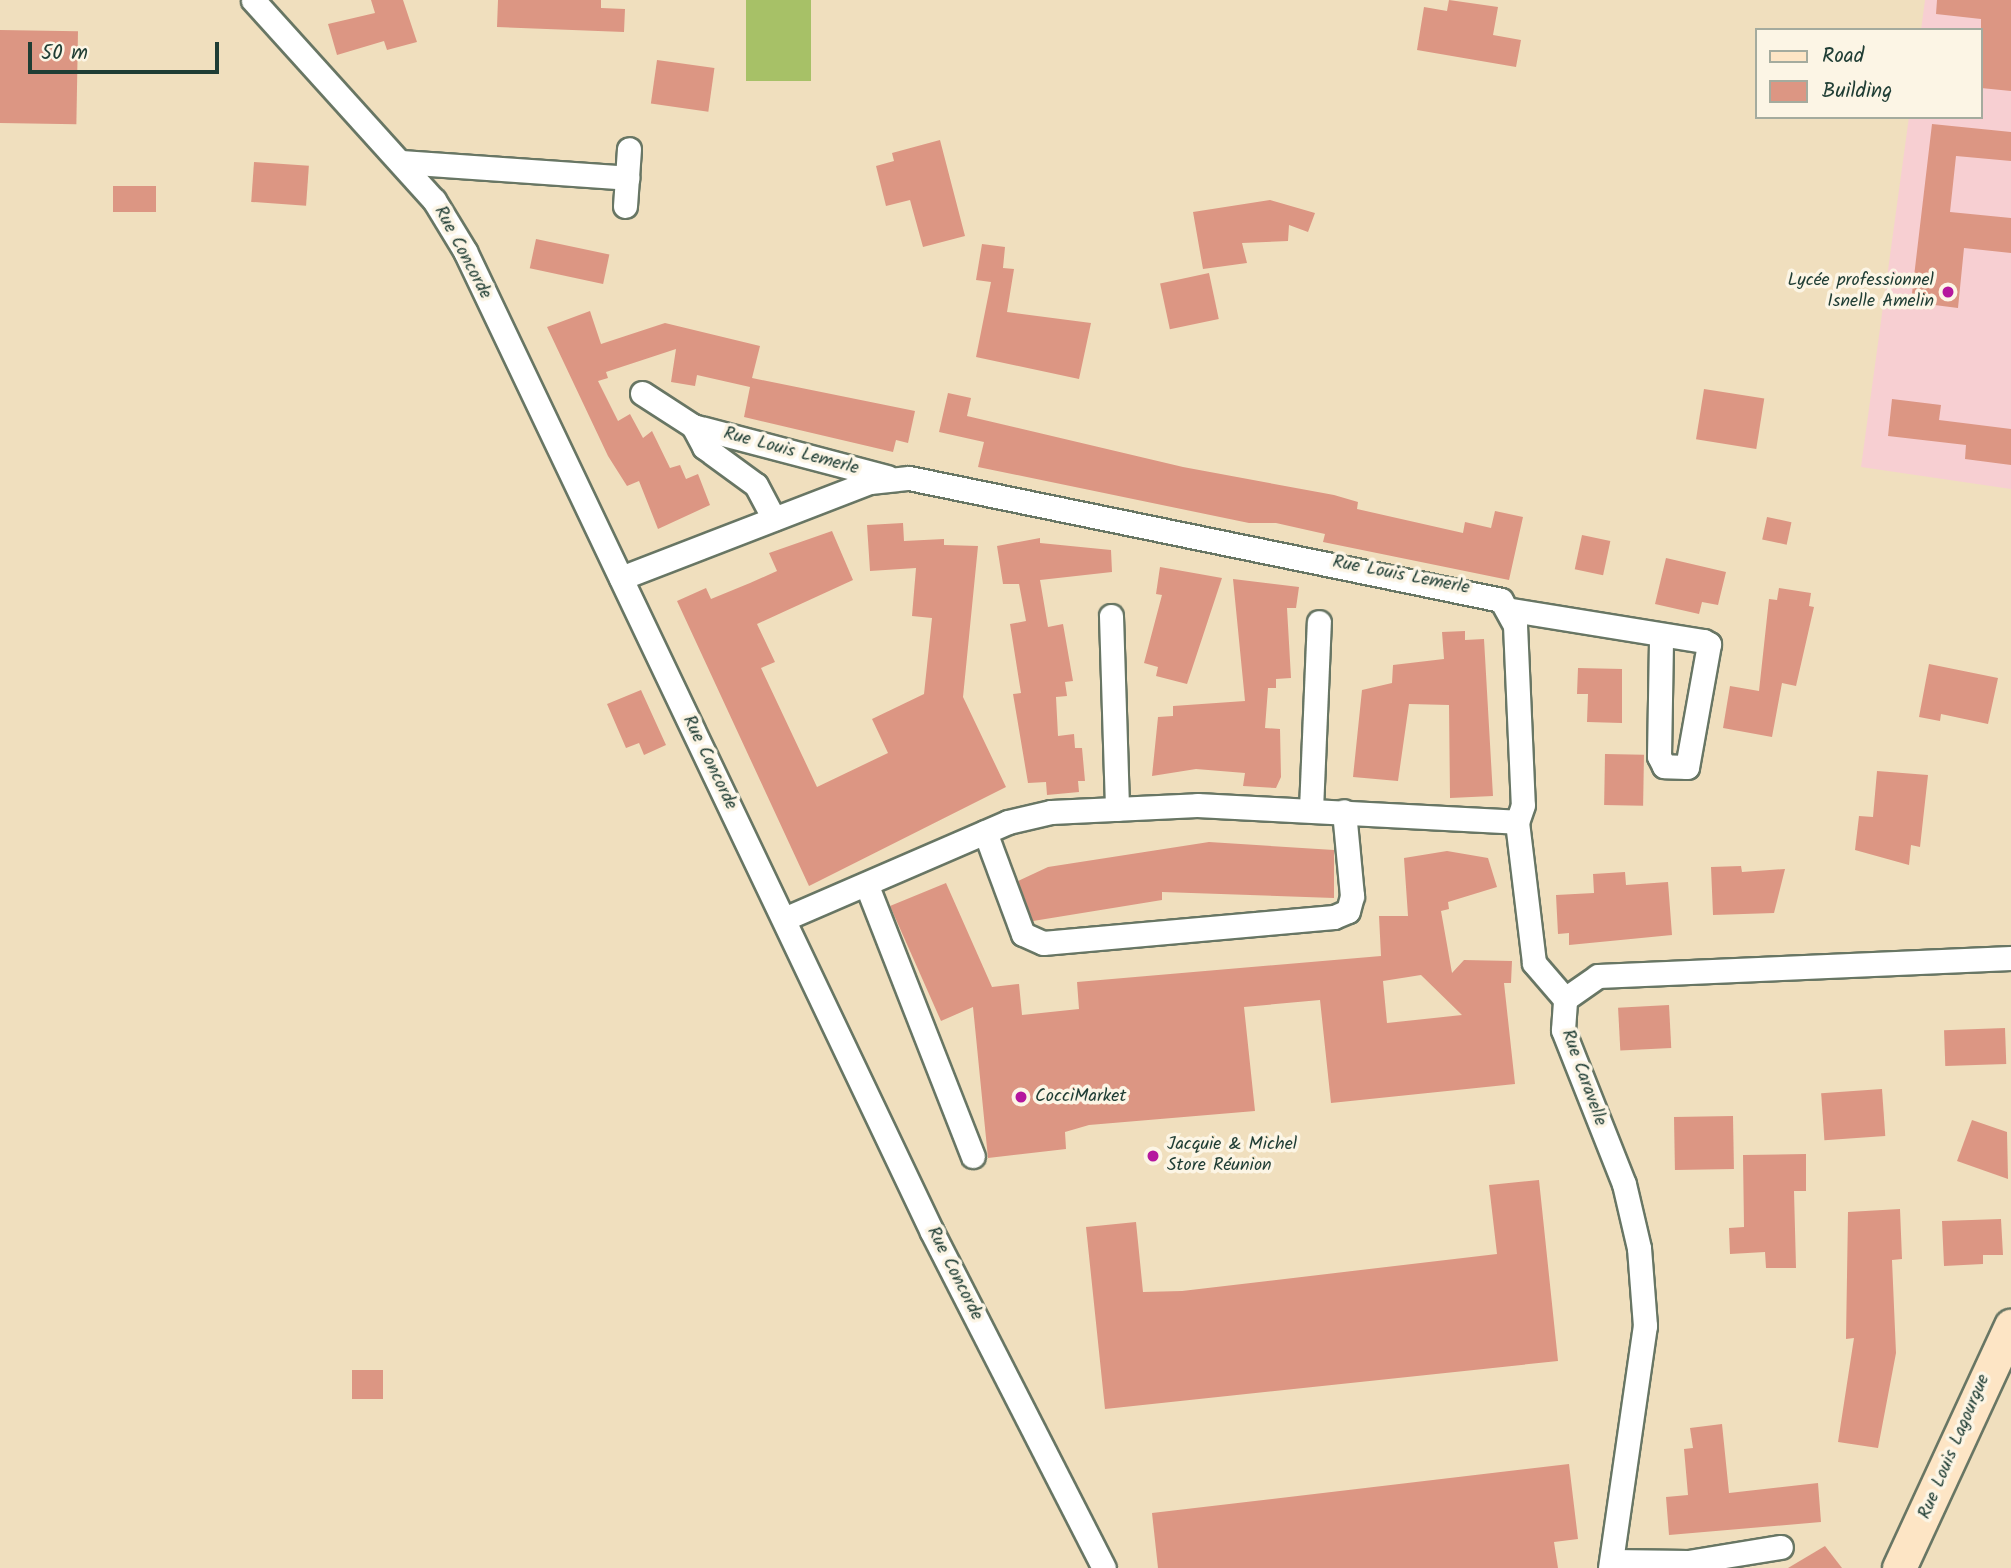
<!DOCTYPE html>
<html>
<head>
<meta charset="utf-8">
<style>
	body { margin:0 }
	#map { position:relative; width:2011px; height:1568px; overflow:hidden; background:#f0dfbe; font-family:Kalam,sans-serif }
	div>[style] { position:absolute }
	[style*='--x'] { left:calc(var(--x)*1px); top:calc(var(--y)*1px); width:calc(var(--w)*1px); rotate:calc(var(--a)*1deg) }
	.built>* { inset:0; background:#f7cfd2 }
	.green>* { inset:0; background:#a7c167; transform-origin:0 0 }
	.building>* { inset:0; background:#dc9683; transform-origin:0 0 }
	.roads { filter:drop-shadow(2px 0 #687664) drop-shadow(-2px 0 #687664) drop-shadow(0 2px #687664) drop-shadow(0 -2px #687664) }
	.street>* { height:23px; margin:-11.5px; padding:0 11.5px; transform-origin:11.5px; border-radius:11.5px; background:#fff }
	.secondary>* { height:33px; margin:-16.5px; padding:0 16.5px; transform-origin:16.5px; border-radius:16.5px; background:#fde5c5 }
	.dots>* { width:19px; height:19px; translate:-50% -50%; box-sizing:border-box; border:4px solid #fcf5e5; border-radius:50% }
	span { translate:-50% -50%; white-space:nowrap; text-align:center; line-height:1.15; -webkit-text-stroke:7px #fcf5e5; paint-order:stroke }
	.street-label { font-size:18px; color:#1f3d34 }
	.poi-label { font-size:18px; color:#1f3d34 }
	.right { translate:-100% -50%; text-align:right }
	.left { translate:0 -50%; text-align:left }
	.legend { position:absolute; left:1755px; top:28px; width:228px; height:91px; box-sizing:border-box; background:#fcf5e5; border:2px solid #a4ab9e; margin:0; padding:9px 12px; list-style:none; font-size:21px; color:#1f3d34 }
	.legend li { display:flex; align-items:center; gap:14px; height:35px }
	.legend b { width:35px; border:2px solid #a4ab9e }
	.scale { position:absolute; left:28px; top:42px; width:191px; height:32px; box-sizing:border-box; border:4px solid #1f3d34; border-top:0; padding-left:9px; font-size:21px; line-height:24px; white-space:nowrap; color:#1f3d34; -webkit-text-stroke:5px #fcf5e5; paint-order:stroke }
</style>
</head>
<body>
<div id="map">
	<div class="built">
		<div style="clip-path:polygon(1925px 0,2011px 0,2011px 489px,1861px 467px,1909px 117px,1981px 117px,1981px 30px,1921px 30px)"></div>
	</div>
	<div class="green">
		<div style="left:746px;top:0;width:65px;height:81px"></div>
	</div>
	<div class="building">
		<div style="clip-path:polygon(371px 0,403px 0,417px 42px,387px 50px,384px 41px,337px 55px,328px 24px,375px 13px)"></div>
		<div style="clip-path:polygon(498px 0,601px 0,601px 8px,625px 9px,624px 32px,497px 27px)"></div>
		<div style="clip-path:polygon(1449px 0,1498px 7px,1493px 35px,1521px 40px,1516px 67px,1417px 50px,1424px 7px,1447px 11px)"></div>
		<div style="clip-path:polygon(1937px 0,2011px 0,2011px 91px,1981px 88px,1981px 19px,1936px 14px)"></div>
		<div style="left:0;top:30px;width:78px;height:93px;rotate:1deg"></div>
		<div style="left:657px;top:60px;width:58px;height:44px;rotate:8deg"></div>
		<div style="clip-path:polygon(1932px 124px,2011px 132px,2011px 161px,1956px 156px,1950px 212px,2011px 218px,2011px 253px,1964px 248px,1958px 308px,1911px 302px)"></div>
		<div style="clip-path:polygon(940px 140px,965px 236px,923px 247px,910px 200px,886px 206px,876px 166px,894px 161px,892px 153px)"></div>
		<div style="left:254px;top:162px;width:55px;height:40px;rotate:4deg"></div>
		<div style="left:156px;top:186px;width:26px;height:43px;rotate:90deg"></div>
		<div style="clip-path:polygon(1270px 200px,1315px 213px,1308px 232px,1289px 225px,1288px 241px,1242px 243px,1247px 263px,1203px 269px,1193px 212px)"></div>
		<div style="left:536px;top:239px;width:75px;height:30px;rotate:12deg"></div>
		<div style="clip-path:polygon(982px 244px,1005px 247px,1003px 268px,1014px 269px,1007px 312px,1091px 323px,1079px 379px,976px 357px,991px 282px,976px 280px)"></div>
		<div style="left:1209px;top:273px;width:47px;height:50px;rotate:78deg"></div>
		<div style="clip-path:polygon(590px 311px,601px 344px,665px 323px,760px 346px,752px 378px,915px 411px,908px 443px,896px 440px,893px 452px,744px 417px,750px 387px,697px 375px,695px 386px,671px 382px,676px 349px,606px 372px,608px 378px,598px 381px,618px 421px,630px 414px,643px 438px,652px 431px,670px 468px,680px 465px,686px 479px,698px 474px,710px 505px,658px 529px,639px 481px,627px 486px,608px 456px,547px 327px)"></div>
		<div style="left:1704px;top:389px;width:61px;height:51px;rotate:9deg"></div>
		<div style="clip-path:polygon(948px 393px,971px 398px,967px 416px,1183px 467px,1334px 495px,1358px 502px,1357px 509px,1463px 533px,1465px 522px,1491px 528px,1495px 511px,1523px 517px,1509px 580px,1323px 542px,1325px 534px,1276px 523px,1249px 523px,978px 467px,984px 442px,939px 432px)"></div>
		<div style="clip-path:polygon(1892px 399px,1941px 405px,1939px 420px,2011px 429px,2011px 465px,1965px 459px,1966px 445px,1888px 436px)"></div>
		<div style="left:1767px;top:517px;width:25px;height:23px;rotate:12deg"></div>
		<div style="clip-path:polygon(903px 523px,904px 541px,944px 539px,944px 545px,978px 546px,963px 697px,1006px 787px,809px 886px,677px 601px,706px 588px,711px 599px,750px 583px,777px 571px,769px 553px,832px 531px,853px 580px,757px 624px,775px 662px,761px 668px,817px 787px,888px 753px,872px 719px,924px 694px,932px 618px,912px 616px,916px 568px,870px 571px,867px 525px)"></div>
		<div style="left:1582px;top:535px;width:29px;height:35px;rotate:12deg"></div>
		<div style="clip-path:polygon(1040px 538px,1040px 543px,1111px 550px,1112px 572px,1040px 580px,1048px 627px,1063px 624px,1073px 681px,1065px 682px,1067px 696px,1056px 697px,1058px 736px,1074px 734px,1075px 748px,1082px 748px,1085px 781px,1078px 781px,1079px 792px,1047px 795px,1046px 782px,1028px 783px,1013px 694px,1021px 693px,1010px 624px,1026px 621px,1019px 584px,1003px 584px,997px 546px)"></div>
		<div style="clip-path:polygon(1666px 558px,1726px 572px,1718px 605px,1702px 602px,1699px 614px,1655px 604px)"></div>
		<div style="clip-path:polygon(1160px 567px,1222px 578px,1187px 684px,1156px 676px,1158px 667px,1144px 663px,1162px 595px,1156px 594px)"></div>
		<div style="clip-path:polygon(1233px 579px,1299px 587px,1296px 608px,1287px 608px,1291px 678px,1276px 679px,1276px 688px,1268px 688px,1265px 728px,1280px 729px,1281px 777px,1276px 788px,1243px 786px,1245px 773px,1196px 769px,1152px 776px,1158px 717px,1173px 716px,1173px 706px,1245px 701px)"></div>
		<div style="clip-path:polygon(1779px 588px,1811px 593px,1809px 606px,1814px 607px,1796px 686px,1782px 683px,1772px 737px,1723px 728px,1730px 686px,1759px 691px,1769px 599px,1777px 600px)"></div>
		<div style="clip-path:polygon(1465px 631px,1465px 640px,1484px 639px,1493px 796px,1450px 798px,1449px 705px,1409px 704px,1398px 781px,1353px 777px,1362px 690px,1392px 683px,1393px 665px,1444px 659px,1442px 632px)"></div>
		<div style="clip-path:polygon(1929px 664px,1998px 678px,1988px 724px,1941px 714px,1940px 721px,1919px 717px)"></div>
		<div style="clip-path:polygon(1578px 668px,1622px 669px,1622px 723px,1587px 722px,1588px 694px,1577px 694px)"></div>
		<div style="clip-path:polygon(641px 690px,666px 745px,644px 755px,639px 743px,626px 748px,607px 704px)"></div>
		<div style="left:1605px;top:754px;width:39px;height:51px;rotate:1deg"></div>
		<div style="clip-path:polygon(1877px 771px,1928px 775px,1920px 847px,1911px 845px,1909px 865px,1855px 850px,1859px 816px,1873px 817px)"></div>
		<div style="clip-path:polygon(1209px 842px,1334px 850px,1334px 898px,1162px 892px,1162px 900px,1033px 921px,1018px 881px,1048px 867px)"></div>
		<div style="clip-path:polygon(evenodd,1447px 851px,1488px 858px,1497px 887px,1448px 902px,1449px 909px,1441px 911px,1452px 973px,1464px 960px,1512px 961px,1511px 983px,1504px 983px,1515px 1084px,1331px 1103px,1320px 1000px,1244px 1007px,1255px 1111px,1089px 1125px,1065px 1132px,1066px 1149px,988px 1158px,973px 1007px,941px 1021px,890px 906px,946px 883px,992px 987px,1019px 984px,1022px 1015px,1079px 1009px,1077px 982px,1381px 956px,1379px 916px,1408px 916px,1404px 858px,1447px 851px,1421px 975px,1462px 1015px,1387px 1023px,1383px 981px,1421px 975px)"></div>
		<div style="clip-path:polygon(1741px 866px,1742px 872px,1785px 869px,1774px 913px,1713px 915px,1711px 867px)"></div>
		<div style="clip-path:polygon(1625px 872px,1626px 885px,1668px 882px,1672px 935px,1569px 945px,1569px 933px,1558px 934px,1556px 895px,1594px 893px,1593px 874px)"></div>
		<div style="left:1669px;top:1005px;width:43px;height:51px;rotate:87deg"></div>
		<div style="left:2005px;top:1028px;width:36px;height:61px;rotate:88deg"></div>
		<div style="left:1882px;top:1089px;width:47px;height:61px;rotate:86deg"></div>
		<div style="left:1733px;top:1116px;width:53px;height:59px;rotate:89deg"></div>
		<div style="clip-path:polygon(1972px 1120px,2007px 1132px,2008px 1179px,1957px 1161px)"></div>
		<div style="clip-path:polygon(1806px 1154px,1806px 1191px,1794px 1191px,1796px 1268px,1766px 1268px,1765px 1252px,1730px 1254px,1729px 1228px,1744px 1227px,1743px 1155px)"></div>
		<div style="clip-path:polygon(1539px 1180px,1558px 1361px,1105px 1409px,1086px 1227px,1136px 1222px,1143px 1292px,1182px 1291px,1497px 1254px,1489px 1185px)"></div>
		<div style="clip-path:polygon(1900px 1209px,1902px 1259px,1892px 1260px,1896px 1353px,1878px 1448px,1838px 1442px,1854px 1338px,1846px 1339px,1848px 1212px)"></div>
		<div style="clip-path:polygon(2001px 1219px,2003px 1255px,1983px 1255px,1983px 1264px,1944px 1266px,1942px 1221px)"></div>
		<div style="left:352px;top:1370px;width:31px;height:29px"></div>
		<div style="clip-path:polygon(1722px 1424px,1729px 1493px,1818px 1483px,1821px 1522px,1669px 1535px,1666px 1497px,1688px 1495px,1684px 1449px,1693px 1448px,1690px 1428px)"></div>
		<div style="clip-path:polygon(1569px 1464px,1578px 1539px,1554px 1542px,1558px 1568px,1158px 1568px,1152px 1513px)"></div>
		<div style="clip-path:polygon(1825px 1546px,1842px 1568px,1788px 1568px)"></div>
	</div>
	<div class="roads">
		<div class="street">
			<div style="--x:253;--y:0;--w:270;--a:47.9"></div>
			<div style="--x:434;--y:200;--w:60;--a:58.7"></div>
			<div style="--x:465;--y:251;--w:1086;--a:64.54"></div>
			<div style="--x:932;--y:1232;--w:377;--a:62.9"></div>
			<div style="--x:401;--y:162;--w:227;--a:4"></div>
			<div style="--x:625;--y:206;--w:57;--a:-86"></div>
			<div style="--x:642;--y:393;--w:61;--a:32.9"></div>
			<div style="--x:693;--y:426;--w:24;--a:62"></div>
			<div style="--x:704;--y:447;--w:64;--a:36.2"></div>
			<div style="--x:756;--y:485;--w:38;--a:62"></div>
			<div style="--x:693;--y:426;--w:201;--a:14.7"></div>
			<div style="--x:621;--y:578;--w:267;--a:-21.1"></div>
			<div style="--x:870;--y:482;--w:39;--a:-6"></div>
			<div style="--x:909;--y:478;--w:604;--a:11.64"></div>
			<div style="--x:1501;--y:600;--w:29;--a:61"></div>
			<div style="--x:1515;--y:625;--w:180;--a:87.5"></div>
			<div style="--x:1523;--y:805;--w:18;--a:109"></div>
			<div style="--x:1517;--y:822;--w:142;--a:83.1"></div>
			<div style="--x:1534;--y:963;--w:48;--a:49.3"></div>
			<div style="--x:1512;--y:610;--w:194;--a:9.2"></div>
			<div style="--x:1704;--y:641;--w:6;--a:31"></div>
			<div style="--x:1709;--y:644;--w:125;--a:100.1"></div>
			<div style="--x:1687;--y:767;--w:23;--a:-178"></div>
			<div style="--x:1664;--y:766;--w:11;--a:-117"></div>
			<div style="--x:1659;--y:756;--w:120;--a:-89"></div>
			<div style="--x:1111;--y:616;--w:193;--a:88.2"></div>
			<div style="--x:1311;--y:809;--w:187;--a:-87.6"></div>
			<div style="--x:985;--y:832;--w:109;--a:69.6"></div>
			<div style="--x:1023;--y:934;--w:22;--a:24"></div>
			<div style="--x:1043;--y:943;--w:292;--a:-5.1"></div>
			<div style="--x:1334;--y:917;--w:15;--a:-23"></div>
			<div style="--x:1348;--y:911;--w:16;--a:-75"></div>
			<div style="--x:1352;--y:896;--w:85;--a:-95.4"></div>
			<div style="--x:867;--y:886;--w:290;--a:68.6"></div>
			<div style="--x:784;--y:919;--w:244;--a:-23.4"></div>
			<div style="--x:1008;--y:822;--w:44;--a:-13.1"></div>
			<div style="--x:1051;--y:812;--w:146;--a:-2.7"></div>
			<div style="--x:1197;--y:805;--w:320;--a:3"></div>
			<div style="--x:1612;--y:1561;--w:76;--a:0.8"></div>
			<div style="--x:1688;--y:1562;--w:94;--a:-9.2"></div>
			<div style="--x:1610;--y:1568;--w:245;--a:-81.8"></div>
			<div style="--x:1645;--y:1326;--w:78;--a:-94.4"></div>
			<div style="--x:1639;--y:1248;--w:66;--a:-103.2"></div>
			<div style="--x:1624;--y:1184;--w:166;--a:-111.6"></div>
			<div style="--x:1563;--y:1030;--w:31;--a:-86"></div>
			<div style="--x:1565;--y:999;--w:40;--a:-34.9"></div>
			<div style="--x:1598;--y:976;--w:413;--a:-2.5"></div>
		</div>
		<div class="secondary">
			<div style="--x:1899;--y:1568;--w:267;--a:-65.2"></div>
		</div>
	</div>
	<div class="dots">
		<div style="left:1948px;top:292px;background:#b5179e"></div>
		<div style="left:1021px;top:1097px;background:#b5179e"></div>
		<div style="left:1153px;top:1156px;background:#b5179e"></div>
	</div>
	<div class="street-label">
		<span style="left:462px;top:253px;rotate:62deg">Rue Concorde</span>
		<span style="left:791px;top:452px;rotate:15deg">Rue Louis Lemerle</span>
		<span style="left:1401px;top:576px;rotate:11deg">Rue Louis Lemerle</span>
		<span style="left:709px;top:763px;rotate:64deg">Rue Concorde</span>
		<span style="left:1583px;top:1078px;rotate:70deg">Rue Caravelle</span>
		<span style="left:954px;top:1274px;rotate:63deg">Rue Concorde</span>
		<span style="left:1955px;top:1447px;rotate:-67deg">Rue Louis Lagourgue</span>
	</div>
	<div class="poi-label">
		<span class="right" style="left:1934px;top:292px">Lycée professionnel<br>Isnelle Amelin</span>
		<span class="left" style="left:1035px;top:1097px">CocciMarket</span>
		<span class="left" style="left:1167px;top:1156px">Jacquie &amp; Michel<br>Store Réunion</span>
	</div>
	<ul class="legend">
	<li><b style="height:9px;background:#fde5c5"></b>Road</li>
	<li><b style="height:19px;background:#dc9683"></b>Building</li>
	</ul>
	<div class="scale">50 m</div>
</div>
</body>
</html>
